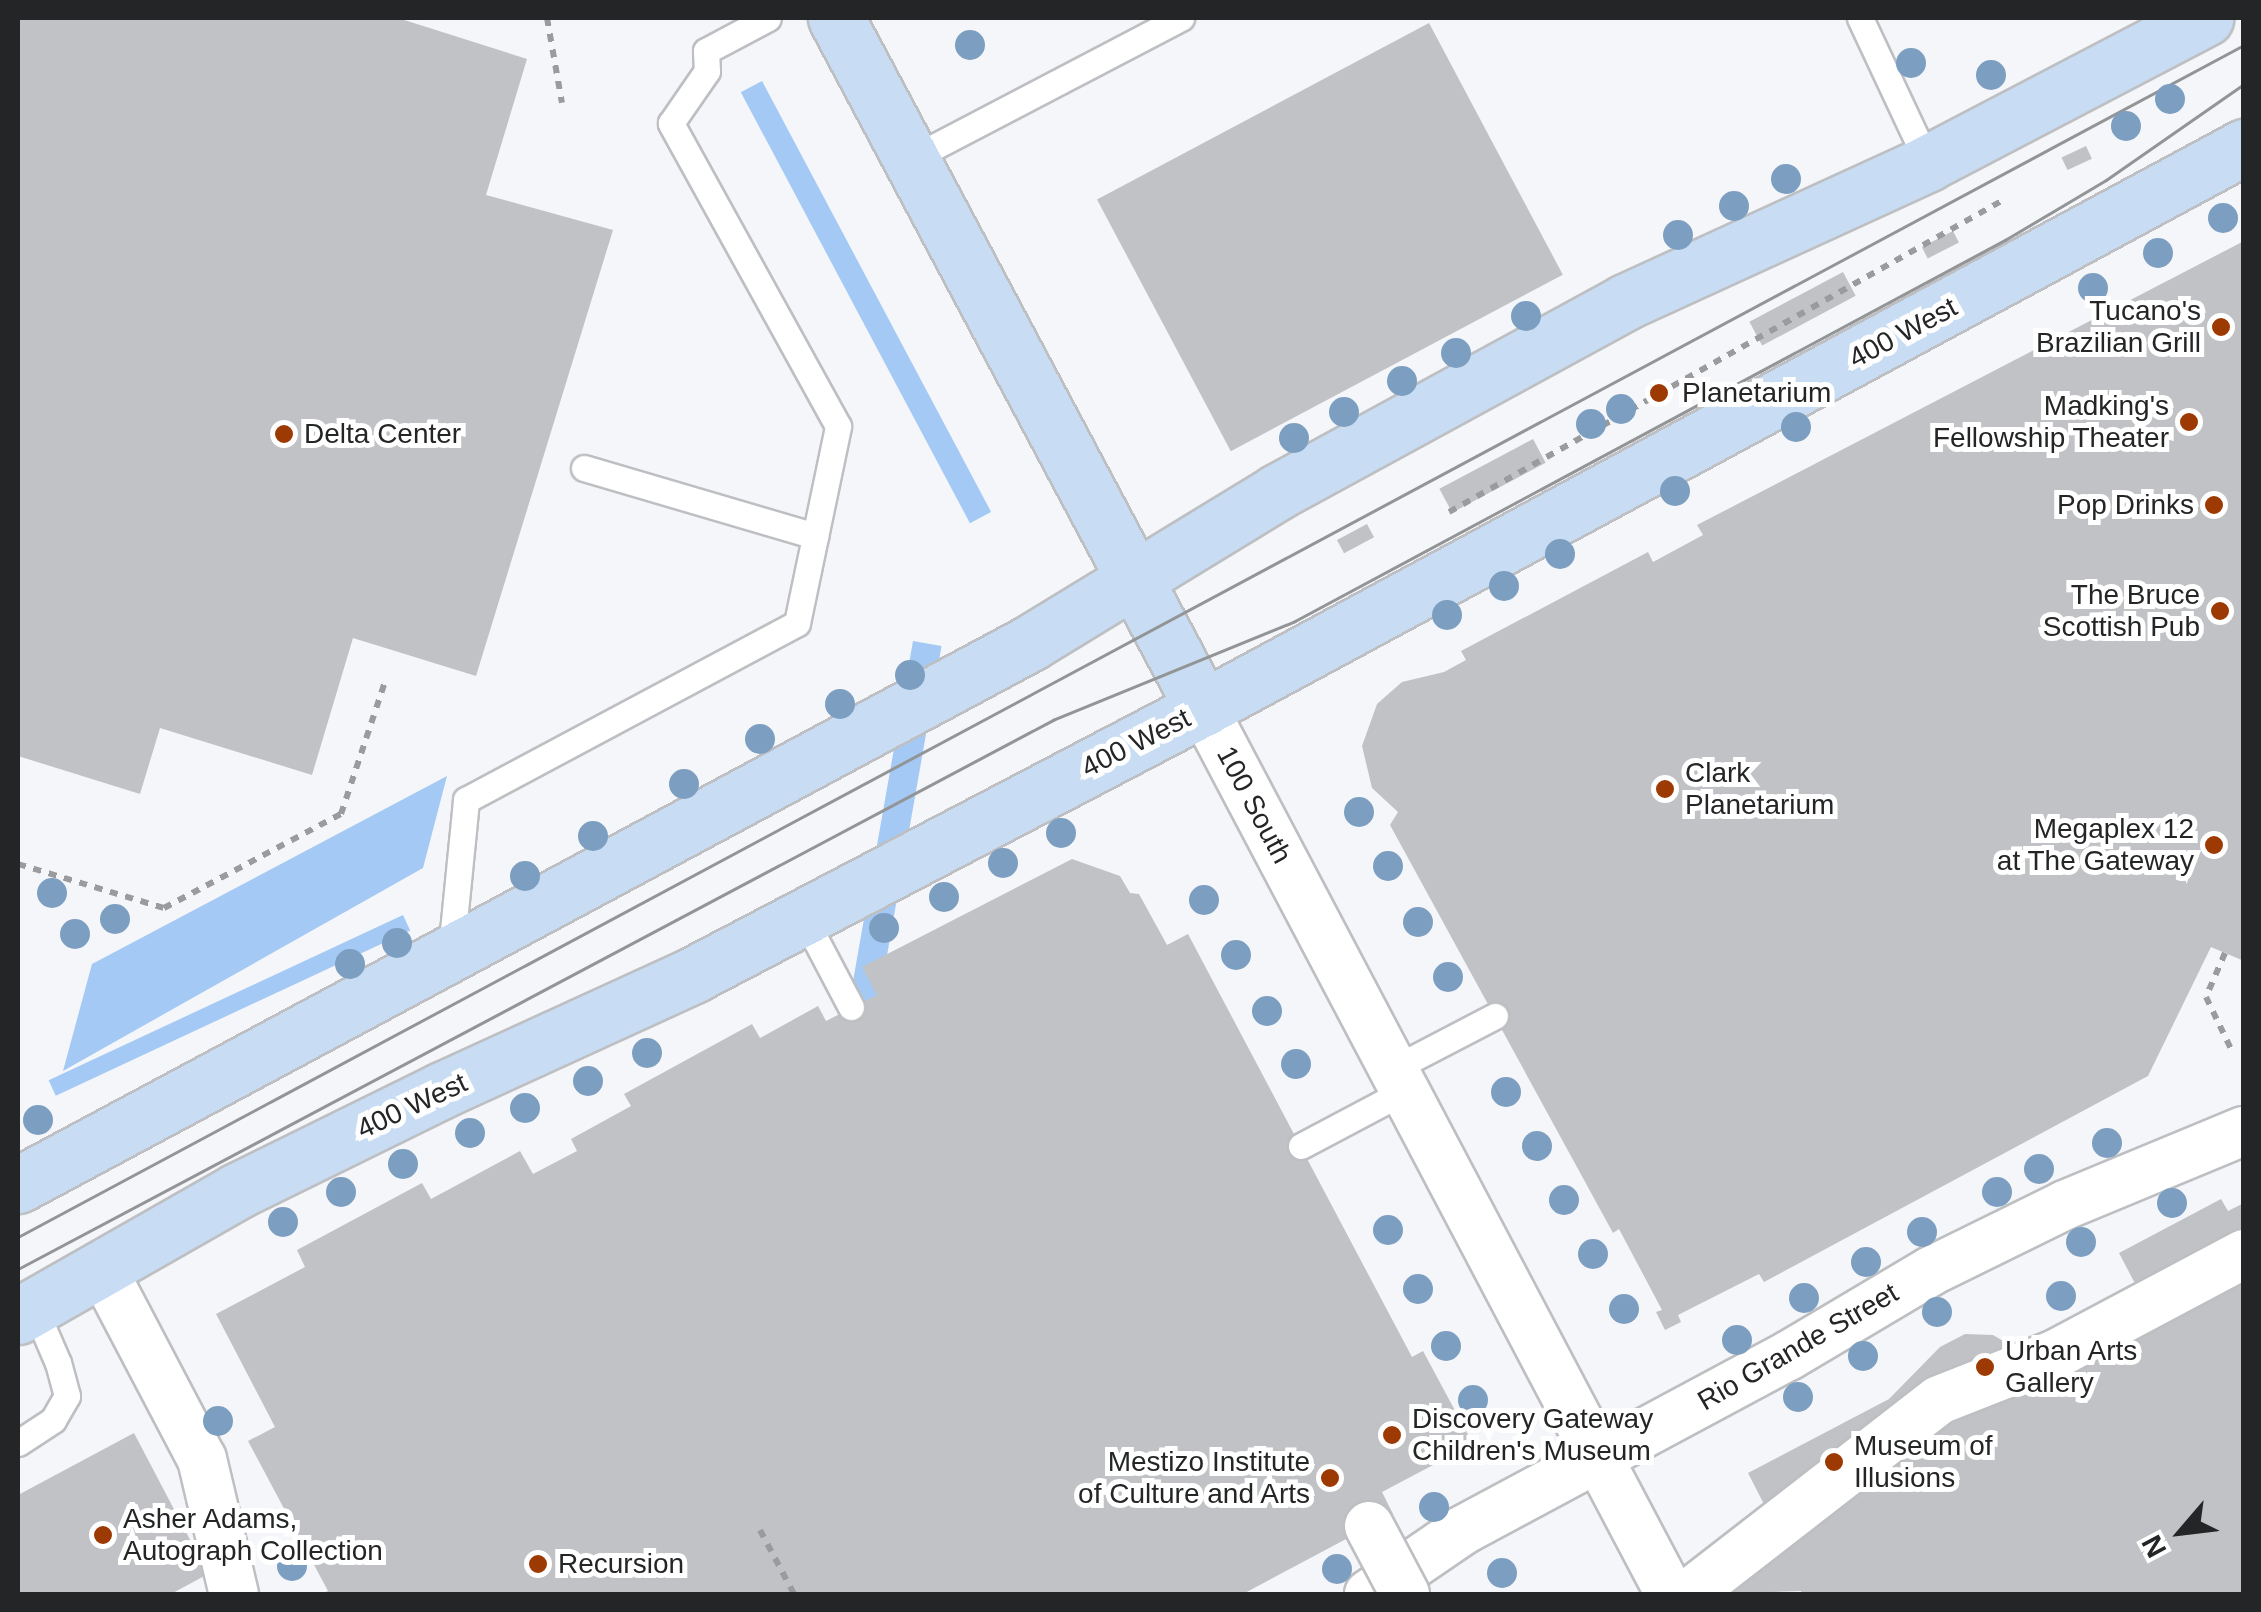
<!DOCTYPE html>
<html>
<head>
<meta charset="utf-8">
<style>
	body { margin:0 }
	#map { position:relative; width:2261px; height:1612px; overflow:hidden; background:#f4f6f9; font-family:Arial,sans-serif }
	div>[style] { position:absolute }
	[style*='--x'] { left:calc(var(--x)*1px); top:calc(var(--y)*1px); width:calc(var(--w)*1px); rotate:calc(var(--a)*1deg) }
	.green>* { inset:0; background:#a4c9f4; transform-origin:0 0 }
	.building>* { inset:0; background:#c0c2c5; transform-origin:0 0 }
	.path>* { height:6px; margin-top:-3px; transform-origin:0; background:repeating-linear-gradient(90deg,#999b9d 0 8px,transparent 0 16px) }
	.roads { filter:drop-shadow(2px 0 #bdbfc2) drop-shadow(-2px 0 #bdbfc2) drop-shadow(0 2px #bdbfc2) drop-shadow(0 -2px #bdbfc2) }
	.lane>* { height:25px; margin:-12.5px; padding:0 12.5px; transform-origin:12.5px; border-radius:12.5px; background:#fff }
	.street>* { height:48px; margin:-24px; padding:0 24px; transform-origin:24px; border-radius:24px; background:#fff }
	.secondary>* { height:55px; margin:-27.5px; padding:0 27.5px; transform-origin:27.5px; border-radius:27.5px; background:#c8ddf4 }
	.tram>* { height:2.5px; margin:-1.25px; padding:0 1.25px; transform-origin:1.25px; border-radius:1.25px; background:#929496 }
	.bridges { filter:drop-shadow(2px 0 #bdbfc2) drop-shadow(-2px 0 #bdbfc2) drop-shadow(0 2px #bdbfc2) drop-shadow(0 -2px #bdbfc2) }
	.street-bridge>* { height:48px; margin:-24px; padding:0 24px; transform-origin:24px; border-radius:24px; background:#fff }
	.trees>* { width:30px; height:30px; margin:-15px; border-radius:50%; background:#7c9ec0 }
	.dots>* { width:28px; height:28px; translate:-50% -50%; box-sizing:border-box; border:5px solid #fff; border-radius:50% }
	span { translate:-50% -50%; white-space:nowrap; text-align:center; line-height:1.15; -webkit-text-stroke:10px #fff; paint-order:stroke }
	.poi-label { font-size:28px; color:#242526 }
	.right { translate:-100% -50%; text-align:right }
	.left { translate:0 -50%; text-align:left }
	.street-label { font-size:28px; color:#242526 }
	.frame { position:absolute; inset:0; border:20px solid #242526; pointer-events:none }
	.north { position:absolute; left:2131px; top:1482px; width:100px; height:100px; -webkit-text-stroke:8px #fff; paint-order:stroke; rotate:242deg; font-size:28px; font-weight:700; line-height:40px; text-align:center; color:#242526 }
	.north::after { content:''; display:block; margin:auto; width:35px; height:45px; background:#242526; clip-path:polygon(50% 0,100% 100%,50% 72%,0 100%) }
</style>
</head>
<body>
<div id="map">
	<div class="green">
		<div style="left:762px;top:81px;width:488px;height:24px;rotate:62deg"></div>
		<div style="left:913px;top:641px;width:29px;height:474px;rotate:10deg"></div>
		<div style="clip-path:polygon(447px 776px,423px 868px,63px 1071px,92px 964px)"></div>
		<div style="left:403px;top:915px;width:17px;height:391px;rotate:65deg"></div>
	</div>
	<div class="building">
		<div style="clip-path:polygon(18px 18px,398px 18px,527px 59px,486px 195px,613px 230px,476px 676px,353px 638px,312px 775px,160px 728px,140px 794px,18px 756px)"></div>
		<div style="left:1429px;top:23px;width:285px;height:376px;rotate:62deg"></div>
		<div style="left:2086px;top:146px;width:14px;height:27px;rotate:65deg"></div>
		<div style="left:1953px;top:231px;width:13px;height:35px;rotate:63deg"></div>
		<div style="clip-path:polygon(2244px 241px,2244px 961px,2211px 947px,2148px 1076px,1764px 1282px,1759px 1274px,1678px 1315px,1681px 1322px,1665px 1330px,1656px 1312px,1662px 1310px,1619px 1229px,1613px 1233px,1390px 825px,1398px 812px,1372px 788px,1362px 746px,1377px 704px,1402px 682px,1444px 672px,1466px 660px,1461px 651px,1648px 552px,1653px 562px,1703px 535px,1697px 525px)"></div>
		<div style="left:1843px;top:272px;width:27px;height:106px;rotate:62deg"></div>
		<div style="left:1533px;top:439px;width:27px;height:106px;rotate:62deg"></div>
		<div style="left:1367px;top:524px;width:15px;height:34px;rotate:62deg"></div>
		<div style="clip-path:polygon(1072px 859px,1120px 876px,1130px 893px,1139px 894px,1167px 945px,1188px 934px,1412px 1357px,1423px 1351px,1473px 1444px,1382px 1492px,1393px 1514px,1243px 1594px,321px 1594px,328px 1591px,248px 1441px,275px 1427px,216px 1314px,305px 1267px,297px 1250px,422px 1183px,431px 1199px,520px 1151px,533px 1174px,577px 1151px,571px 1139px,631px 1106px,624px 1094px,752px 1024px,760px 1038px,818px 1006px,826px 1021px,877px 995px,862px 967px)"></div>
		<div style="clip-path:polygon(2221px 1199px,2228px 1211px,2244px 1203px,2244px 1594px,1802px 1594px,1801px 1591px,1713px 1594px,1769px 1514px,1748px 1473px,1889px 1399px,1940px 1347px,1965px 1334px,1993px 1335px,2022px 1352px,2139px 1291px,2119px 1253px)"></div>
		<div style="clip-path:polygon(134px 1433px,208px 1574px,171px 1594px,18px 1594px,18px 1495px)"></div>
	</div>
	<div class="path">
		<div style="--x:547;--y:18;--w:86;--a:80"></div>
		<div style="--x:1449;--y:512;--w:638;--a:-29.38"></div>
		<div style="--x:18;--y:864;--w:152;--a:16.8"></div>
		<div style="--x:164;--y:908;--w:200;--a:-28"></div>
		<div style="--x:341;--y:814;--w:142;--a:-71.6"></div>
		<div style="--x:2225;--y:953;--w:48;--a:113.4"></div>
		<div style="--x:2206;--y:997;--w:60;--a:64.3"></div>
		<div style="--x:760;--y:1530;--w:72;--a:62"></div>
	</div>
	<div class="roads">
		<div class="lane">
			<div style="--x:1860;--y:18;--w:160;--a:64.9"></div>
			<div style="--x:911;--y:159;--w:305;--a:-27.6"></div>
			<div style="--x:584;--y:468;--w:241;--a:16.4"></div>
			<div style="--x:803;--y:916;--w:103;--a:62.2"></div>
			<div style="--x:451;--y:951;--w:152;--a:-84.3"></div>
			<div style="--x:466;--y:800;--w:375;--a:-28.1"></div>
			<div style="--x:797;--y:623;--w:201;--a:-78.2"></div>
			<div style="--x:838;--y:426;--w:346;--a:-118.9"></div>
			<div style="--x:671;--y:123;--w:63;--a:-55.3"></div>
			<div style="--x:707;--y:71;--w:20;--a:-93"></div>
			<div style="--x:706;--y:51;--w:70;--a:-28"></div>
			<div style="--x:1393;--y:1069;--w:115;--a:-27.5"></div>
			<div style="--x:1301;--y:1146;--w:118;--a:-27.9"></div>
			<div style="--x:18;--y:1443;--w:42;--a:-33.3"></div>
			<div style="--x:53;--y:1420;--w:28;--a:-60"></div>
			<div style="--x:67;--y:1396;--w:34;--a:-105"></div>
			<div style="--x:58;--y:1363;--w:61;--a:-113.2"></div>
		</div>
		<div class="street">
			<div style="--x:1203;--y:708;--w:1002;--a:62.21"></div>
			<div style="--x:101;--y:1267;--w:217;--a:62.3"></div>
			<div style="--x:202;--y:1459;--w:139;--a:76.7"></div>
			<div style="--x:1369;--y:1594;--w:114;--a:-34.2"></div>
			<div style="--x:1463;--y:1530;--w:369;--a:-28.2"></div>
			<div style="--x:1788;--y:1356;--w:166;--a:-30.7"></div>
			<div style="--x:1931;--y:1271;--w:149;--a:-26.2"></div>
			<div style="--x:2065;--y:1205;--w:194;--a:-22.5"></div>
			<div style="--x:1689;--y:1594;--w:316;--a:-37.8"></div>
			<div style="--x:1939;--y:1400;--w:126;--a:-21.5"></div>
			<div style="--x:2056;--y:1354;--w:213;--a:-28"></div>
		</div>
		<div class="secondary">
			<div style="--x:836;--y:18;--w:782;--a:61.99"></div>
			<div style="--x:18;--y:1185;--w:1148;--a:-28.17"></div>
			<div style="--x:1030;--y:643;--w:289;--a:-31.4"></div>
			<div style="--x:1277;--y:492;--w:396;--a:-28.6"></div>
			<div style="--x:1625;--y:302;--w:333;--a:-24.6"></div>
			<div style="--x:1928;--y:163;--w:313;--a:-27.6"></div>
			<div style="--x:18;--y:1316;--w:252;--a:-29.7"></div>
			<div style="--x:237;--y:1191;--w:229;--a:-26.2"></div>
			<div style="--x:442;--y:1090;--w:276;--a:-24.6"></div>
			<div style="--x:693;--y:975;--w:576;--a:-27.63"></div>
			<div style="--x:1203;--y:708;--w:1183;--a:-28.32"></div>
		</div>
	</div>
	<div class="tram">
		<div style="--x:18;--y:1237;--w:2525;--a:-28.17"></div>
		<div style="--x:18;--y:1269;--w:1172;--a:-27.94"></div>
		<div style="--x:1053;--y:720;--w:261;--a:-22.2"></div>
		<div style="--x:1295;--y:621;--w:806;--a:-28.22"></div>
		<div style="--x:2005;--y:240;--w:117;--a:-30.7"></div>
		<div style="--x:2106;--y:180;--w:168;--a:-34.8"></div>
	</div>
	<div class="bridges">
		<div class="street-bridge">
			<div style="--x:1369;--y:1526;--w:77;--a:62.1"></div>
		</div>
	</div>
	<div class="trees">
		<div style="left:970px;top:45px"></div>
		<div style="left:1911px;top:63px"></div>
		<div style="left:1991px;top:75px"></div>
		<div style="left:2170px;top:99px"></div>
		<div style="left:2126px;top:126px"></div>
		<div style="left:1786px;top:179px"></div>
		<div style="left:1734px;top:206px"></div>
		<div style="left:2223px;top:218px"></div>
		<div style="left:1678px;top:235px"></div>
		<div style="left:2158px;top:253px"></div>
		<div style="left:2093px;top:288px"></div>
		<div style="left:1526px;top:316px"></div>
		<div style="left:1456px;top:353px"></div>
		<div style="left:1402px;top:381px"></div>
		<div style="left:1621px;top:409px"></div>
		<div style="left:1344px;top:412px"></div>
		<div style="left:1591px;top:424px"></div>
		<div style="left:1796px;top:427px"></div>
		<div style="left:1294px;top:438px"></div>
		<div style="left:1675px;top:491px"></div>
		<div style="left:1560px;top:554px"></div>
		<div style="left:1504px;top:586px"></div>
		<div style="left:1447px;top:615px"></div>
		<div style="left:910px;top:675px"></div>
		<div style="left:840px;top:704px"></div>
		<div style="left:760px;top:739px"></div>
		<div style="left:684px;top:784px"></div>
		<div style="left:1359px;top:812px"></div>
		<div style="left:1061px;top:833px"></div>
		<div style="left:593px;top:836px"></div>
		<div style="left:1003px;top:863px"></div>
		<div style="left:1388px;top:866px"></div>
		<div style="left:525px;top:876px"></div>
		<div style="left:52px;top:893px"></div>
		<div style="left:944px;top:897px"></div>
		<div style="left:1204px;top:900px"></div>
		<div style="left:115px;top:919px"></div>
		<div style="left:1418px;top:922px"></div>
		<div style="left:884px;top:928px"></div>
		<div style="left:75px;top:934px"></div>
		<div style="left:397px;top:943px"></div>
		<div style="left:1236px;top:955px"></div>
		<div style="left:350px;top:964px"></div>
		<div style="left:1448px;top:977px"></div>
		<div style="left:1267px;top:1011px"></div>
		<div style="left:647px;top:1053px"></div>
		<div style="left:1296px;top:1064px"></div>
		<div style="left:588px;top:1081px"></div>
		<div style="left:1506px;top:1092px"></div>
		<div style="left:525px;top:1108px"></div>
		<div style="left:38px;top:1120px"></div>
		<div style="left:470px;top:1133px"></div>
		<div style="left:2107px;top:1143px"></div>
		<div style="left:1537px;top:1146px"></div>
		<div style="left:403px;top:1164px"></div>
		<div style="left:2039px;top:1169px"></div>
		<div style="left:341px;top:1192px"></div>
		<div style="left:1997px;top:1192px"></div>
		<div style="left:1564px;top:1200px"></div>
		<div style="left:2172px;top:1203px"></div>
		<div style="left:283px;top:1222px"></div>
		<div style="left:1388px;top:1230px"></div>
		<div style="left:1922px;top:1232px"></div>
		<div style="left:2081px;top:1242px"></div>
		<div style="left:1593px;top:1254px"></div>
		<div style="left:1866px;top:1262px"></div>
		<div style="left:1418px;top:1289px"></div>
		<div style="left:2061px;top:1296px"></div>
		<div style="left:1804px;top:1298px"></div>
		<div style="left:1624px;top:1309px"></div>
		<div style="left:1937px;top:1312px"></div>
		<div style="left:1737px;top:1340px"></div>
		<div style="left:1446px;top:1346px"></div>
		<div style="left:1863px;top:1356px"></div>
		<div style="left:1798px;top:1397px"></div>
		<div style="left:1473px;top:1400px"></div>
		<div style="left:218px;top:1421px"></div>
		<div style="left:1434px;top:1507px"></div>
		<div style="left:292px;top:1566px"></div>
		<div style="left:1337px;top:1569px"></div>
		<div style="left:1502px;top:1573px"></div>
	</div>
	<div class="dots">
		<div style="left:2221px;top:327px;background:#9d3902"></div>
		<div style="left:1659px;top:393px;background:#9d3902"></div>
		<div style="left:2189px;top:422px;background:#9d3902"></div>
		<div style="left:284px;top:434px;background:#9d3902"></div>
		<div style="left:2214px;top:505px;background:#9d3902"></div>
		<div style="left:2220px;top:611px;background:#9d3902"></div>
		<div style="left:1665px;top:789px;background:#9d3902"></div>
		<div style="left:2214px;top:845px;background:#9d3902"></div>
		<div style="left:1985px;top:1367px;background:#9d3902"></div>
		<div style="left:1392px;top:1435px;background:#9d3902"></div>
		<div style="left:1834px;top:1462px;background:#9d3902"></div>
		<div style="left:1330px;top:1478px;background:#9d3902"></div>
		<div style="left:103px;top:1535px;background:#9d3902"></div>
		<div style="left:538px;top:1564px;background:#9d3902"></div>
	</div>
	<div class="poi-label">
		<span class="right" style="left:2201px;top:327px">Tucano's<br>Brazilian Grill</span>
		<span class="left" style="left:1682px;top:393px">Planetarium</span>
		<span class="right" style="left:2169px;top:422px">Madking's<br>Fellowship Theater</span>
		<span class="left" style="left:304px;top:434px">Delta Center</span>
		<span class="right" style="left:2194px;top:505px">Pop Drinks</span>
		<span class="right" style="left:2200px;top:611px">The Bruce<br>Scottish Pub</span>
		<span class="left" style="left:1685px;top:789px">Clark<br>Planetarium</span>
		<span class="right" style="left:2194px;top:845px">Megaplex 12<br>at The Gateway</span>
		<span class="left" style="left:2005px;top:1367px">Urban Arts<br>Gallery</span>
		<span class="left" style="left:1412px;top:1435px">Discovery Gateway<br>Children's Museum</span>
		<span class="left" style="left:1854px;top:1462px">Museum of<br>Illusions</span>
		<span class="right" style="left:1310px;top:1478px">Mestizo Institute<br>of Culture and Arts</span>
		<span class="left" style="left:123px;top:1535px">Asher Adams,<br>Autograph Collection</span>
		<span class="left" style="left:558px;top:1564px">Recursion</span>
	</div>
	<div class="street-label">
		<span style="left:1903px;top:333px;rotate:-28deg">400 West</span>
		<span style="left:1136px;top:743px;rotate:-27deg">400 West</span>
		<span style="left:1254px;top:805px;rotate:62deg">100 South</span>
		<span style="left:412px;top:1106px;rotate:-25deg">400 West</span>
		<span style="left:1798px;top:1347px;rotate:-30deg">Rio Grande Street</span>
	</div>
	<div class="frame"></div>
	<div class="north">N</div>
</div>
</body>
</html>
